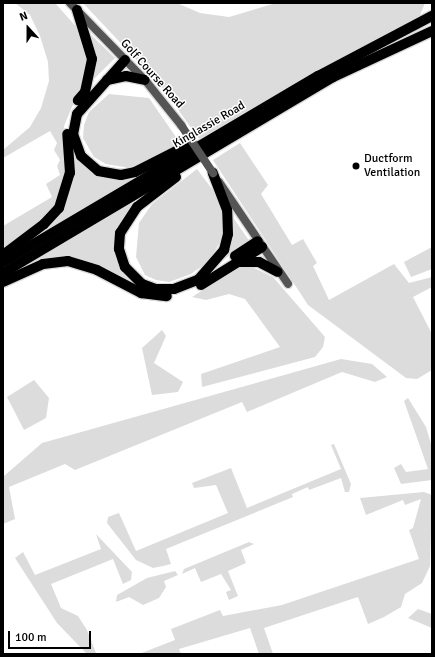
<!DOCTYPE html>
<html>
<head>
<meta charset="utf-8">
<style>
	body { margin:0 }
	#map { position:relative; width:435px; height:657px; overflow:hidden; background:#fff; font-family:Signika,sans-serif }
	div>[style] { position:absolute }
	[style*='--x'] { left:calc(var(--x)*1px); top:calc(var(--y)*1px); width:calc(var(--w)*1px); rotate:calc(var(--a)*1deg) }
	.green>* { inset:0; background:#dcdcdc }
	.roads { filter:drop-shadow(1px 0 #dbdbdb) drop-shadow(-1px 0 #dbdbdb) drop-shadow(0 1px #dbdbdb) drop-shadow(0 -1px #dbdbdb) }
	.minor>* { height:8px; margin:-4px; padding:0 4px; transform-origin:4px; border-radius:4px; background:#555 }
	.major>* { height:10px; margin:-5px; padding:0 5px; transform-origin:5px; border-radius:5px; background:#000 }
	.minor-bridge>* { height:8px; margin:-4px; padding:0 4px; transform-origin:4px; border-radius:4px; background:#555 }
	.dots>* { width:11px; height:11px; translate:-50% -50%; box-sizing:border-box; border:2px solid #fff; border-radius:50% }
	span { translate:-50% -50%; white-space:nowrap; text-align:center; line-height:1.15; -webkit-text-stroke:3px #fff; paint-order:stroke }
	.street-label { font-size:12px; color:#000 }
	.poi-label { font-size:12px; color:#000 }
	.left { translate:0 -50%; text-align:left }
	.frame { position:absolute; inset:0; border:4px solid #000; pointer-events:none }
	.north { position:absolute; left:8px; top:8px; width:40px; height:40px; -webkit-text-stroke:3px #fff; paint-order:stroke; rotate:339deg; font-size:11px; font-weight:700; line-height:16px; text-align:center; color:#000 }
	.north::after { content:''; display:block; margin:auto; width:14px; height:18px; background:#000; clip-path:polygon(50% 0,100% 100%,50% 72%,0 100%) }
	.scale { position:absolute; left:8px; top:631px; width:83px; height:18px; box-sizing:border-box; border:2px solid #000; border-top:0; padding-left:5px; font-size:12px; line-height:14px; white-space:nowrap; color:#000; -webkit-text-stroke:3px #fff; paint-order:stroke }
</style>
</head>
<body>
<div id="map">
	<div class="green">
		<div style="clip-path:polygon(15px 3px,55px 3px,79px 30px,92px 59px,64px 126px,66px 173px,57px 202px,37px 224px,3px 248px,3px 226px,52px 197px,46px 184px,60px 175px,57px 166px,60px 160px,54px 150px,57px 143px,50px 131px,3px 158px,3px 150px,30px 127px,41px 108px,49px 81px,48px 62px,40px 36px,30px 15px)"></div>
		<div style="clip-path:polygon(83px 3px,177px 3px,200px 13px,229px 17px,276px 3px,425px 3px,416px 25px,199px 139px,162px 87px)"></div>
		<div style="clip-path:polygon(89px 33px,115px 58px,92px 81px,94px 48px)"></div>
		<div style="clip-path:polygon(117px 64px,75px 112px,71px 136px,75px 153px,90px 169px,112px 178px,126px 177px,161px 161px,163px 164px,18px 250px,52px 221px,64px 205px,72px 179px,70px 130px,74px 112px)"></div>
		<div style="clip-path:polygon(109px 94px,149px 98px,180px 143px,130px 168px,106px 164px,94px 157px,83px 138px,84px 125px,89px 112px)"></div>
		<div style="clip-path:polygon(240px 143px,268px 185px,261px 194px,292px 245px,303px 239px,317px 263px,313px 266px,329px 300px,394px 264px,409px 283px,432px 277px,432px 287px,413px 297px,432px 334px,432px 370px,417px 379px,406px 378px,308px 305px,213px 160px)"></div>
		<div style="clip-path:polygon(197px 169px,221px 201px,224px 220px,221px 240px,210px 260px,191px 274px,169px 282px,156px 280px,145px 275px,136px 257px,139px 223px,152px 204px)"></div>
		<div style="clip-path:polygon(158px 184px,125px 216px,117px 247px,144px 287px,200px 284px,178px 292px,155px 293px,80px 261px,4px 276px)"></div>
		<div style="clip-path:polygon(230px 213px,250px 242px,221px 261px,225px 252px)"></div>
		<div style="clip-path:polygon(432px 247px,432px 269px,411px 277px,404px 262px)"></div>
		<div style="clip-path:polygon(239px 267px,252px 267px,273px 277px,325px 337px,323px 347px,315px 357px,202px 387px,201px 374px,280px 347px,245px 299px,229px 294px,206px 300px,192px 297px)"></div>
		<div style="clip-path:polygon(162px 330px,166px 336px,154px 363px,183px 382px,178px 392px,152px 395px,142px 348px)"></div>
		<div style="clip-path:polygon(341px 359px,372px 364px,387px 377px,375px 382px,342px 372px,247px 412px,242px 402px,75px 470px,65px 464px,9px 487px,15px 519px,3px 524px,4px 476px,42px 443px)"></div>
		<div style="clip-path:polygon(34px 380px,49px 398px,46px 418px,24px 430px,7px 397px)"></div>
		<div style="clip-path:polygon(408px 398px,426px 427px,432px 447px,432px 480px,401px 484px,394px 468px,401px 464px,406px 472px,428px 469px,404px 401px)"></div>
		<div style="clip-path:polygon(334px 444px,351px 484px,349px 492px,345px 492px,341px 478px,309px 490px,308px 487px,292px 494px,293px 497px,166px 549px,171px 564px,163px 566px,153px 568px,136px 560px,107px 523px,108px 517px,119px 513px,136px 551px,228px 513px,216px 485px,194px 488px,192px 483px,231px 468px,247px 508px,341px 469px,331px 445px)"></div>
		<div style="clip-path:polygon(424px 492px,432px 495px,430px 566px,422px 583px,405px 594px,401px 607px,384px 617px,368px 624px,358px 597px,264px 628px,273px 654px,259px 654px,250px 628px,179px 649px,181px 654px,139px 654px,175px 640px,171px 629px,220px 610px,223px 616px,282px 605px,419px 559px,409px 530px,413px 528px,421px 499px,405px 505px,403px 500px,366px 515px,360px 498px)"></div>
		<div style="clip-path:polygon(96px 534px,132px 572px,131px 580px,123px 584px,113px 559px,51px 584px,61px 608px,78px 616px,87px 630px,96px 653px,87px 654px,57px 623px,15px 558px,23px 552px,35px 575px,101px 549px)"></div>
		<div style="clip-path:polygon(249px 542px,254px 544px,241px 550px,246px 563px,228px 571px,238px 596px,229px 600px,226px 592px,231px 590px,221px 574px,201px 582px,195px 568px,182px 574px,184px 569px)"></div>
		<div style="clip-path:polygon(175px 571px,178px 575px,164px 581px,166px 587px,159px 598px,143px 605px,129px 597px,116px 602px,117px 595px,147px 578px)"></div>
		<div style="clip-path:polygon(418px 609px,432px 614px,432px 628px,408px 618px)"></div>
	</div>
	<div class="roads">
		<div class="minor">
			<div style="--x:70;--y:3;--w:107;--a:45.8"></div>
			<div style="--x:145;--y:80;--w:58;--a:51.3"></div>
			<div style="--x:219;--y:182;--w:123;--a:55.9"></div>
		</div>
		<div class="major">
			<div style="--x:77;--y:10;--w:51;--a:73"></div>
			<div style="--x:92;--y:59;--w:34;--a:102"></div>
			<div style="--x:85;--y:92;--w:11;--a:131"></div>
			<div style="--x:125;--y:60;--w:72;--a:131.6"></div>
			<div style="--x:77;--y:114;--w:20;--a:101"></div>
			<div style="--x:73;--y:134;--w:23;--a:70"></div>
			<div style="--x:81;--y:156;--w:23;--a:41"></div>
			<div style="--x:98;--y:171;--w:23;--a:10"></div>
			<div style="--x:121;--y:175;--w:14;--a:-12"></div>
			<div style="--x:135;--y:172;--w:59;--a:-27"></div>
			<div style="--x:107;--y:80;--w:19;--a:-12"></div>
			<div style="--x:126;--y:76;--w:19;--a:12"></div>
			<div style="--x:176;--y:177;--w:49;--a:142.4"></div>
			<div style="--x:137;--y:207;--w:31;--a:123"></div>
			<div style="--x:120;--y:233;--w:16;--a:94"></div>
			<div style="--x:119;--y:249;--w:19;--a:72"></div>
			<div style="--x:125;--y:267;--w:24;--a:45"></div>
			<div style="--x:142;--y:284;--w:15;--a:20"></div>
			<div style="--x:156;--y:289;--w:18;--a:0"></div>
			<div style="--x:174;--y:289;--w:26;--a:-21"></div>
			<div style="--x:198;--y:280;--w:40;--a:-49"></div>
			<div style="--x:224;--y:250;--w:16;--a:-76"></div>
			<div style="--x:228;--y:234;--w:24;--a:-92"></div>
			<div style="--x:227;--y:210;--w:40;--a:-111"></div>
			<div style="--x:3;--y:255;--w:51;--a:-37.1"></div>
			<div style="--x:44;--y:224;--w:22;--a:-47"></div>
			<div style="--x:59;--y:208;--w:37;--a:-73"></div>
			<div style="--x:70;--y:173;--w:39;--a:-94"></div>
			<div style="--x:235;--y:256;--w:27;--a:-33"></div>
			<div style="--x:3;--y:262;--w:366;--a:-30.6"></div>
			<div style="--x:318;--y:76;--w:129;--a:-27.8"></div>
			<div style="--x:239;--y:262;--w:20;--a:0"></div>
			<div style="--x:259;--y:262;--w:21;--a:28"></div>
			<div style="--x:3;--y:273;--w:384;--a:-30.7"></div>
			<div style="--x:333;--y:77;--w:109;--a:-24.9"></div>
			<div style="--x:3;--y:282;--w:44;--a:-24.2"></div>
			<div style="--x:43;--y:264;--w:25;--a:-7"></div>
			<div style="--x:68;--y:261;--w:30;--a:17"></div>
			<div style="--x:97;--y:270;--w:50;--a:27.6"></div>
			<div style="--x:141;--y:293;--w:26;--a:7"></div>
			<div style="--x:201;--y:285;--w:72;--a:-31.9"></div>
		</div>
	</div>
	<div class="minor-bridge">
		<div style="--x:181;--y:125;--w:58;--a:56.3"></div>
	</div>
	<div class="dots">
		<div style="left:356px;top:166px;background:#000"></div>
	</div>
	<div class="street-label">
		<span style="left:152px;top:74px;rotate:48deg">Golf Course Road</span>
		<span style="left:209px;top:125px;rotate:-30deg">Kinglassie Road</span>
	</div>
	<div class="poi-label">
		<span class="left" style="left:364px;top:166px">Ductform<br>Ventilation</span>
	</div>
	<div class="frame"></div>
	<div class="north">N</div>
	<div class="scale">100 m</div>
</div>
</body>
</html>
